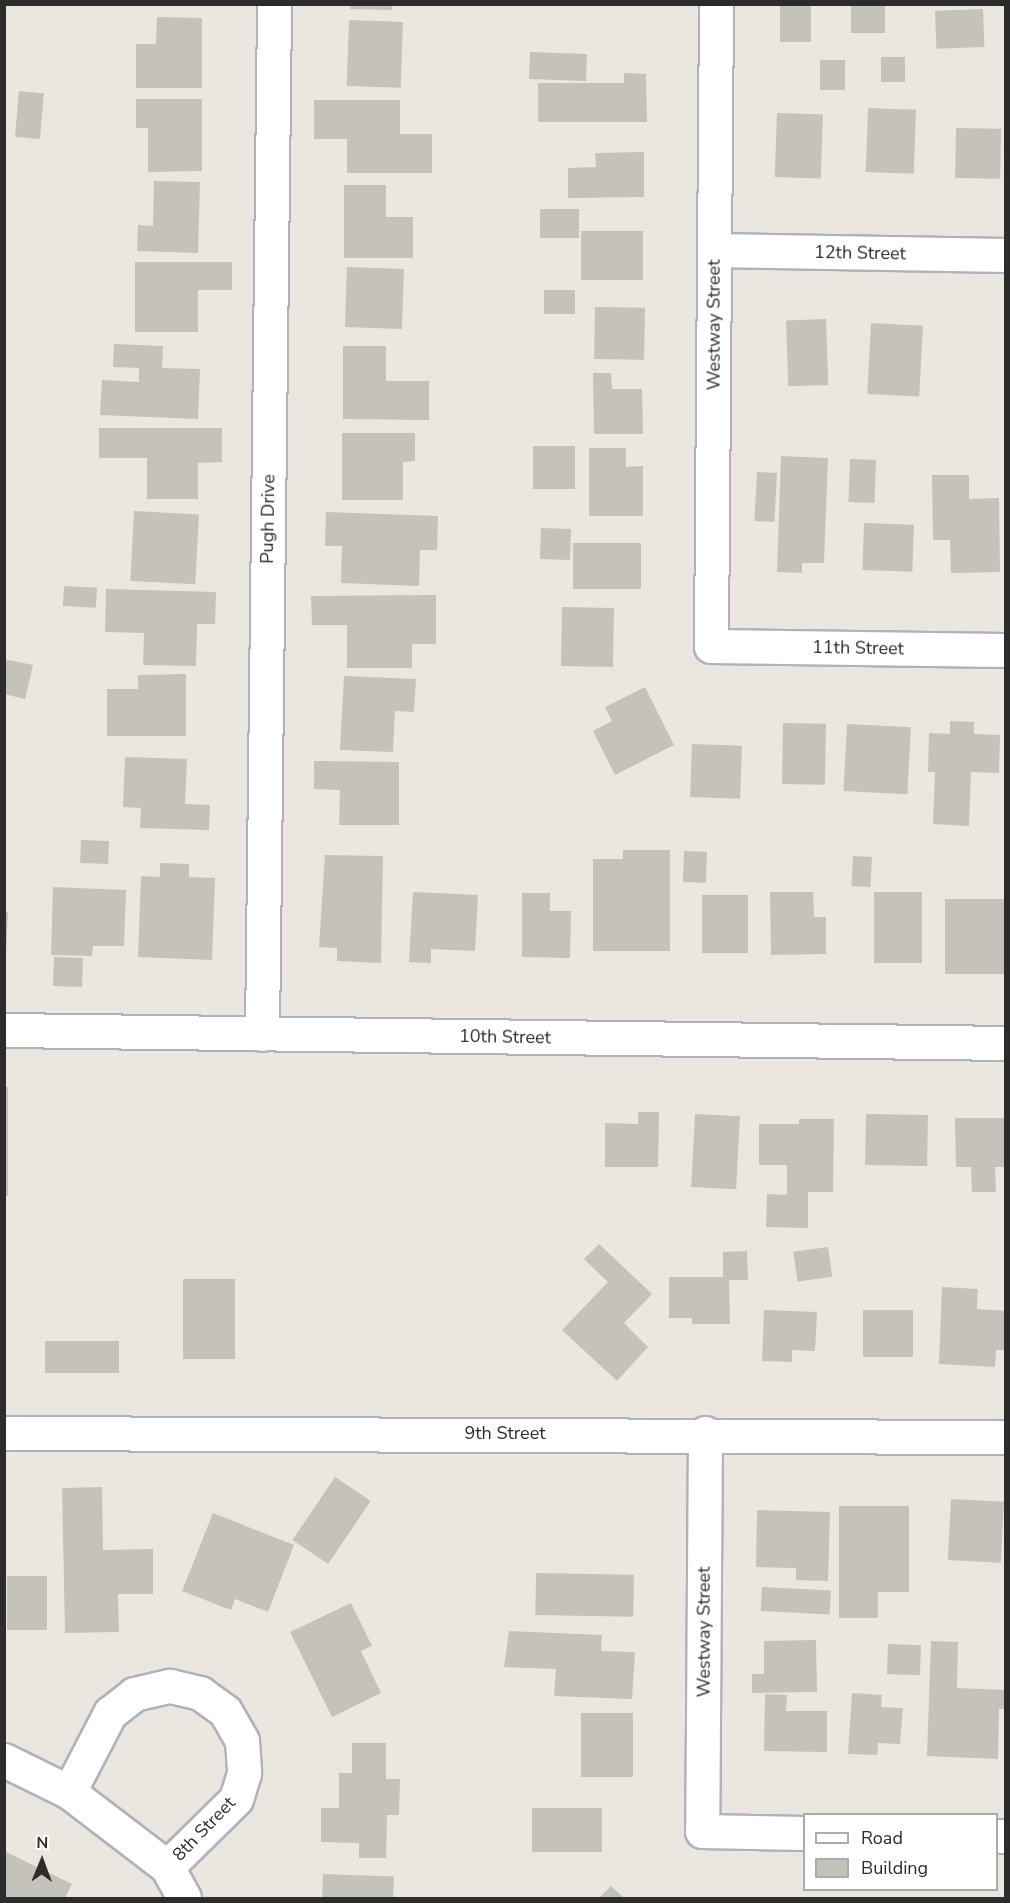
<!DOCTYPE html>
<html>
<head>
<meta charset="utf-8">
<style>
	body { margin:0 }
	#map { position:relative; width:1010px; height:1903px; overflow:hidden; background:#ece6e0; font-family:"Nunito Sans",sans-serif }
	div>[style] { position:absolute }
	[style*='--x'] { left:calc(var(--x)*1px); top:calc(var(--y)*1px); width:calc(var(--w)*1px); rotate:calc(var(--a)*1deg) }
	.building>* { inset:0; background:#c5c1bb; transform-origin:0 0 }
	.roads { filter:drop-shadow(2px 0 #b0b2bb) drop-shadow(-2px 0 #b0b2bb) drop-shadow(0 2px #b0b2bb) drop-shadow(0 -2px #b0b2bb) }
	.minor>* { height:33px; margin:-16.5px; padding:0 16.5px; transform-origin:16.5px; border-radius:16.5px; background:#fff }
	span { translate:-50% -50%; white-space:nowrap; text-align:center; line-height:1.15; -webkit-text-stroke:6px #fff; paint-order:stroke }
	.street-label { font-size:18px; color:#2c2c2c }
	.frame { position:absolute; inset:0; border:6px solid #2c2c2c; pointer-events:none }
	.legend { position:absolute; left:803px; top:1813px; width:195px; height:78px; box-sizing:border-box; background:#fff; border:2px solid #ababab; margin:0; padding:8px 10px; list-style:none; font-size:18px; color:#2c2c2c }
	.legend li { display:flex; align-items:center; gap:12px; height:30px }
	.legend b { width:30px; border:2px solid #ababab }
	.north { position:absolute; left:12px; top:1831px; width:60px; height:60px; -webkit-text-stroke:4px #fff; paint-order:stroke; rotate:1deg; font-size:16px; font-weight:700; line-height:24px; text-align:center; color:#2c2c2c }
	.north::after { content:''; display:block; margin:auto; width:21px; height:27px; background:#2c2c2c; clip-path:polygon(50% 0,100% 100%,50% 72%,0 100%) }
</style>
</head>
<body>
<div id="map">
	<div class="building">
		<div style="clip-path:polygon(351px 4px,392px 4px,392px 10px,350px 9px)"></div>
		<div style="left:780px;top:4px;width:31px;height:38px"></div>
		<div style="left:851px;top:4px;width:34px;height:29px"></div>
		<div style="left:983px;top:9px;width:38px;height:48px;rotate:88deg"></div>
		<div style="clip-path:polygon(157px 17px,202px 18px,202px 88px,136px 88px,136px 44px,156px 44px)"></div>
		<div style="left:349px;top:20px;width:54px;height:66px;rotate:2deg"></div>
		<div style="left:530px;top:52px;width:57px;height:27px;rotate:2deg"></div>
		<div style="left:881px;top:57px;width:24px;height:25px"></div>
		<div style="left:820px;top:60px;width:25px;height:30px"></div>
		<div style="clip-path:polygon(624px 73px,646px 74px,647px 122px,538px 122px,538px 83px,624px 83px)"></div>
		<div style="left:19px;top:91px;width:25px;height:46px;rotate:5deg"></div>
		<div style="clip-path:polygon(136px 99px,202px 99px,202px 171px,148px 172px,148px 128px,136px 128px)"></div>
		<div style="clip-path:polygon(314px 100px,400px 100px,400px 134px,432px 134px,432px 173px,347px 173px,347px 139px,314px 139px)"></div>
		<div style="left:868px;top:108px;width:48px;height:64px;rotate:2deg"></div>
		<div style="left:777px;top:113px;width:46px;height:64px;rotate:2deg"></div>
		<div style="left:956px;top:128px;width:45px;height:50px;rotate:1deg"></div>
		<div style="clip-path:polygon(644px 152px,644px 197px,568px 198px,568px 168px,596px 167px,595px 153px)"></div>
		<div style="clip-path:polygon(154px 181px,200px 182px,198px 253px,137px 251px,138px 225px,153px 226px)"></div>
		<div style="clip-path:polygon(344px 185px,386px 185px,386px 217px,413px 217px,413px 258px,344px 258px)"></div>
		<div style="left:540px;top:209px;width:39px;height:29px"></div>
		<div style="left:643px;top:231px;width:49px;height:62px;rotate:90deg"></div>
		<div style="clip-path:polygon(135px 262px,232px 262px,232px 290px,198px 290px,198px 332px,135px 332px)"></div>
		<div style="left:347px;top:267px;width:57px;height:60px;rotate:2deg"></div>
		<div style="left:544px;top:290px;width:31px;height:24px"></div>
		<div style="left:595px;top:307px;width:50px;height:52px;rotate:1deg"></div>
		<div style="left:826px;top:319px;width:66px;height:40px;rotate:88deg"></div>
		<div style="left:871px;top:323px;width:52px;height:71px;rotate:3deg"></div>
		<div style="clip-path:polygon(114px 344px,163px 346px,162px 368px,200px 369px,198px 419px,100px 415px,102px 380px,139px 382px,139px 368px,113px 367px)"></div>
		<div style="clip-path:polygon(343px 346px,386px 346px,386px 381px,429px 381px,429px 420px,343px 419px)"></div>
		<div style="clip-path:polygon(593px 373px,611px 373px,612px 389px,642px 389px,643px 434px,594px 434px)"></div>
		<div style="clip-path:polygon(99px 428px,222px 428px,222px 462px,198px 463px,198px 499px,147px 499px,147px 458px,99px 458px)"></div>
		<div style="clip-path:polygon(342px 433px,415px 433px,415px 461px,403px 462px,403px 500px,342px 500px)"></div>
		<div style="left:533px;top:446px;width:42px;height:43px"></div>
		<div style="clip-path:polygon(589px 448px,626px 448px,626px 467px,643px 466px,643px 516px,589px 516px)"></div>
		<div style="clip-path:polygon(781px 456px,828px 458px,824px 563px,802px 563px,802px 573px,777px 572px)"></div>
		<div style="left:850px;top:459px;width:26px;height:43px;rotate:2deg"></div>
		<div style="left:757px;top:472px;width:20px;height:49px;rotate:3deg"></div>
		<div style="clip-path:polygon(932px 475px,969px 475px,969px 499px,999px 498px,1000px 572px,951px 573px,950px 540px,933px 540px)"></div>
		<div style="left:134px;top:511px;width:65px;height:70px;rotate:3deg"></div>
		<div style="clip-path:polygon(326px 512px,438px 516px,437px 550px,420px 550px,419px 586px,341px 583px,342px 546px,325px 546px)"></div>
		<div style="left:864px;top:523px;width:50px;height:47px;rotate:2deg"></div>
		<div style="left:541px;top:528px;width:30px;height:31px;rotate:2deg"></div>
		<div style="left:573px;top:543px;width:68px;height:46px"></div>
		<div style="left:64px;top:586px;width:33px;height:20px;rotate:3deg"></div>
		<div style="clip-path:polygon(106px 589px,216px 592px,215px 624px,197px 624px,196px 666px,143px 665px,144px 633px,105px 632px)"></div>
		<div style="clip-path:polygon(436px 595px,436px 644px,412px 644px,412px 668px,347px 668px,347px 625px,312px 625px,311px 596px)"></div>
		<div style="left:562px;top:607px;width:52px;height:59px;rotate:1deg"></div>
		<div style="clip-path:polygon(4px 659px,33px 665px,25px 699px,4px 694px)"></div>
		<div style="clip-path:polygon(186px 674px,186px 736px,107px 736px,107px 689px,138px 689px,138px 675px)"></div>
		<div style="clip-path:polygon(344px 676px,416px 679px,414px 712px,395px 711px,393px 752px,340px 750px)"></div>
		<div style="clip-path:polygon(645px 687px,674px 745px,615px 775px,593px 731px,612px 721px,605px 707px)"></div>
		<div style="clip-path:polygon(950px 721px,974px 722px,974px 734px,1000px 735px,999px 773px,971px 772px,969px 826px,933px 824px,935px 772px,928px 772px,929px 733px,950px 734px)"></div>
		<div style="left:783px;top:723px;width:43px;height:61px;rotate:1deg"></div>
		<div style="left:847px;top:724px;width:64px;height:67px;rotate:3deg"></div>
		<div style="left:692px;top:744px;width:50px;height:53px;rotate:2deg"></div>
		<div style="clip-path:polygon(125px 757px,187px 759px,185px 804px,210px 805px,209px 830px,140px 828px,141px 808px,123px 807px)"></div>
		<div style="clip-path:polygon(314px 761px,399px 762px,399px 825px,339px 825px,340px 790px,314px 789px)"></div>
		<div style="left:81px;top:840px;width:28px;height:23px;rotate:2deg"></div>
		<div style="clip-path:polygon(623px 850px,670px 850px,670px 951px,593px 951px,593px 859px,623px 859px)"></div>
		<div style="left:684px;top:851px;width:23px;height:31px;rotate:2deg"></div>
		<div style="clip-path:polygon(325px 855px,383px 856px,381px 963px,337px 961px,337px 948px,319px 947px)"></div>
		<div style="left:853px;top:856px;width:19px;height:30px;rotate:3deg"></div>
		<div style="clip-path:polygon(160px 863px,189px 864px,189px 877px,215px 878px,212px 960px,138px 957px,141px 876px,160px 877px)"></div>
		<div style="clip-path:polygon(53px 887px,126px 890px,124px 946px,93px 946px,92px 956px,51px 955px)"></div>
		<div style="clip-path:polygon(413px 892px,478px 895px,475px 951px,431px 949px,431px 963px,409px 962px)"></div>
		<div style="clip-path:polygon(770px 892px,813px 892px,814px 917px,826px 917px,826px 954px,771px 955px)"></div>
		<div style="left:874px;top:892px;width:48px;height:71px"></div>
		<div style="clip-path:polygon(522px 893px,550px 893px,550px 911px,571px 911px,570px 958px,522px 957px)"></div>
		<div style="left:702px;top:895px;width:46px;height:58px"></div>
		<div style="left:945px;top:899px;width:61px;height:75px"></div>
		<div style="clip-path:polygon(4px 912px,8px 912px,6px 954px,4px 954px)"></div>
		<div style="left:54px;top:957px;width:29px;height:29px;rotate:2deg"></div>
		<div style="left:4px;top:1087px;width:4px;height:109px"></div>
		<div style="clip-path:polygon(638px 1112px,659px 1112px,658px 1167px,605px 1167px,605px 1123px,638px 1124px)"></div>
		<div style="left:695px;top:1114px;width:45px;height:73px;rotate:3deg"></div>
		<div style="left:866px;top:1114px;width:62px;height:51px;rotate:1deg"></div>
		<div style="clip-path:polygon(955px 1118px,1006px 1118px,1006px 1167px,995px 1167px,996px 1192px,972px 1192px,971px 1167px,956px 1167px)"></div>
		<div style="clip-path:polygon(799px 1119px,834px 1119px,833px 1192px,808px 1192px,808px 1228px,766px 1227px,767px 1194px,787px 1195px,787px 1165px,759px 1165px,759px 1124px,799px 1124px)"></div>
		<div style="clip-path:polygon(599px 1244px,652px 1294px,624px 1323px,648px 1347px,617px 1381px,562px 1330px,608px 1282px,584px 1259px)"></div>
		<div style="left:828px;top:1247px;width:30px;height:35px;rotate:82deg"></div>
		<div style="clip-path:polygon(747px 1251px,748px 1280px,729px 1280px,730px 1324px,692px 1324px,692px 1318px,669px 1318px,669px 1277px,723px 1277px,723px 1252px)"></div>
		<div style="left:183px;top:1279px;width:52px;height:80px"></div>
		<div style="clip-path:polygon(942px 1287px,978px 1289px,977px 1309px,1006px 1311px,1006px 1350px,996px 1350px,995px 1367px,939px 1364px)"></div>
		<div style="clip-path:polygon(764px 1310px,817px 1312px,815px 1351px,792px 1350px,792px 1362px,762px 1361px)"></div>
		<div style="left:863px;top:1310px;width:50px;height:47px"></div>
		<div style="left:45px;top:1341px;width:74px;height:32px"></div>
		<div style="left:335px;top:1477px;width:43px;height:76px;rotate:34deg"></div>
		<div style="clip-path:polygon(102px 1487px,103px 1550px,153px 1549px,153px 1594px,118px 1594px,119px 1632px,65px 1633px,62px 1488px)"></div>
		<div style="left:951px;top:1499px;width:53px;height:61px;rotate:3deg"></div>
		<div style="clip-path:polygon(839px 1506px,909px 1506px,909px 1592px,878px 1592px,878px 1618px,839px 1618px)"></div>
		<div style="clip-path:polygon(757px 1510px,830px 1512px,828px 1581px,796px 1580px,796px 1568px,756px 1567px)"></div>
		<div style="clip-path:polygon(213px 1513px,294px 1545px,268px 1612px,235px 1599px,231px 1610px,182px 1591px)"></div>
		<div style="left:536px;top:1573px;width:98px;height:42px;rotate:1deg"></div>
		<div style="left:7px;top:1576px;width:40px;height:54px"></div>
		<div style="left:762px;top:1587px;width:69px;height:24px;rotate:3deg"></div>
		<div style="clip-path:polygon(351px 1603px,372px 1646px,361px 1651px,381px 1693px,332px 1717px,290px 1632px)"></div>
		<div style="clip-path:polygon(509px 1631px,602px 1635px,601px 1651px,635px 1652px,632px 1699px,554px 1696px,556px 1669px,504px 1667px)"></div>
		<div style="clip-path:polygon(816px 1640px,817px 1692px,752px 1693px,752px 1674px,764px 1674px,764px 1641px)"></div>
		<div style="clip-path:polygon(931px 1641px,958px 1642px,957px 1688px,1006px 1690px,1006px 1709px,999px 1709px,998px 1759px,927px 1756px)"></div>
		<div style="left:888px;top:1644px;width:33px;height:30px;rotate:2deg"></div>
		<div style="clip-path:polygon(852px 1693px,882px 1695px,881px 1707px,903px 1708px,900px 1744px,878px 1743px,877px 1755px,848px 1754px)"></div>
		<div style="clip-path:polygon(765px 1694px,787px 1695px,786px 1711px,827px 1711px,827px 1752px,764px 1751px)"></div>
		<div style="left:581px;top:1713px;width:52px;height:64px"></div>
		<div style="clip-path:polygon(352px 1743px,386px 1743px,386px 1779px,400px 1779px,399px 1815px,387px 1815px,386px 1858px,359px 1858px,359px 1843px,321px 1842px,321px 1808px,339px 1808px,339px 1773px,352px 1773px)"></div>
		<div style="left:532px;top:1808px;width:70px;height:44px"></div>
		<div style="clip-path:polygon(4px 1851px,72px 1884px,65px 1898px,4px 1898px)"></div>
		<div style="left:323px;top:1874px;width:71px;height:24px;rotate:2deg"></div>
		<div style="clip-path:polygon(611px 1886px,624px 1898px,599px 1898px)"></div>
	</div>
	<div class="roads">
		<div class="minor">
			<div style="--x:716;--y:4;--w:642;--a:90.45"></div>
			<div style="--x:711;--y:646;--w:295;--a:0.8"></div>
			<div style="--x:714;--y:250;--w:292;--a:1"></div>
			<div style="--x:4;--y:1030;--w:1002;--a:0.74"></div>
			<div style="--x:262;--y:1034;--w:1030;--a:-89.33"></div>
			<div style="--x:4;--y:1433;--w:1002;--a:0.23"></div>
			<div style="--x:705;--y:1433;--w:398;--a:90.4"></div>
			<div style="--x:702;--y:1831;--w:102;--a:1.1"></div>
			<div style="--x:4;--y:1760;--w:72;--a:26.2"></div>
			<div style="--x:69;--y:1792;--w:123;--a:37.4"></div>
			<div style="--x:167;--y:1867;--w:35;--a:61"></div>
			<div style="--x:69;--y:1792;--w:89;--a:-62.6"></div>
			<div style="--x:110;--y:1713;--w:31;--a:-38"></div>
			<div style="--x:134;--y:1694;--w:37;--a:-13"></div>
			<div style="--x:170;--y:1686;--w:31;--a:13"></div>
			<div style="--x:200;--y:1693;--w:31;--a:36"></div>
			<div style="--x:225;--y:1711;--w:34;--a:60"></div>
			<div style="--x:242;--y:1741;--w:32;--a:86"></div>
			<div style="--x:244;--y:1773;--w:27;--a:107"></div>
			<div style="--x:236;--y:1799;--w:97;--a:135.4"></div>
			<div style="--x:996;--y:1836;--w:10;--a:0"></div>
		</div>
	</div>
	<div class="street-label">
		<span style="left:860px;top:253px;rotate:1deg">12th Street</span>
		<span style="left:714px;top:325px;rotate:-90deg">Westway Street</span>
		<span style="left:268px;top:519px;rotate:-89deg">Pugh Drive</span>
		<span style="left:858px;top:648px;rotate:1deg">11th Street</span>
		<span style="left:505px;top:1037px;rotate:1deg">10th Street</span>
		<span style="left:505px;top:1433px">9th Street</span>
		<span style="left:704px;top:1632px;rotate:-90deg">Westway Street</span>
		<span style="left:204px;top:1829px;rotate:-46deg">8th Street</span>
	</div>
	<div class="frame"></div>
	<ul class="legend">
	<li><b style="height:8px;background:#fff"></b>Road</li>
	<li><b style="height:16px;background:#c5c1bb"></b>Building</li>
	</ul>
	<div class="north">N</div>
</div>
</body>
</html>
